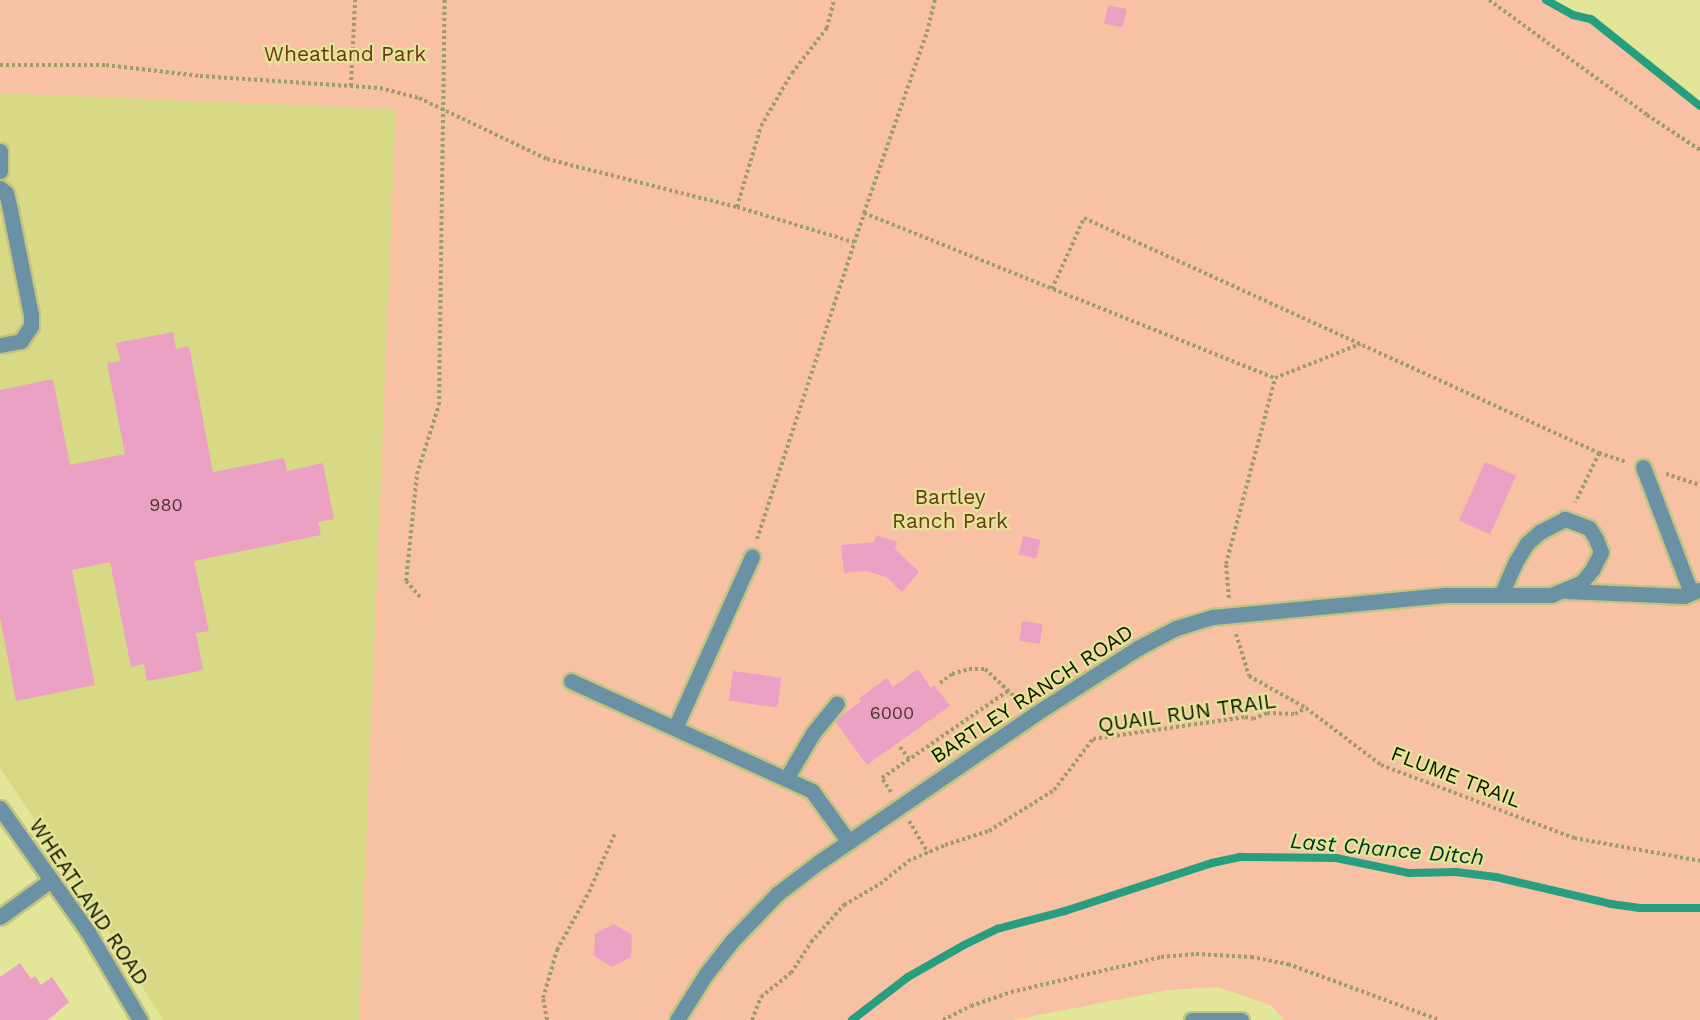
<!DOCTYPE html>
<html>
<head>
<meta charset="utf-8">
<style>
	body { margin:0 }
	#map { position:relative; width:1700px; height:1020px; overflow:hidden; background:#e3e699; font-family:"Work Sans",sans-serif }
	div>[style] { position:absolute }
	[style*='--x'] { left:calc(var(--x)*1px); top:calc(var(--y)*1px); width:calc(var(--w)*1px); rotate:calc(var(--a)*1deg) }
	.built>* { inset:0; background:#d7d984 }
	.green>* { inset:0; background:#f8c1a4 }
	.stream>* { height:8px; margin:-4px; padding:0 4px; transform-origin:4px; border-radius:4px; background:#279e7d }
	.building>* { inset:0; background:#eba1c4; transform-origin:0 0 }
	.path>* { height:4px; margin-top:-2px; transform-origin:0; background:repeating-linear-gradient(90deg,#9c9e64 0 3px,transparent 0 6px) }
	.roads { filter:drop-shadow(2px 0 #c2c481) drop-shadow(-2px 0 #c2c481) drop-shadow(0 2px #c2c481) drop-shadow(0 -2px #c2c481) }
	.minor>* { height:15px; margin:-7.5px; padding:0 7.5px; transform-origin:7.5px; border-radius:7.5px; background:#6b91a4 }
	span { translate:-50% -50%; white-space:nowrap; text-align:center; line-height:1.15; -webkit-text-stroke:4.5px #e3e699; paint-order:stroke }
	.number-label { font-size:18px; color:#493631 }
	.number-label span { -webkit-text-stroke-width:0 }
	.park-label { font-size:21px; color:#6c3818 }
	.street-label { font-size:21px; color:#131300 }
	.water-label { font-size:22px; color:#003426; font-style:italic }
</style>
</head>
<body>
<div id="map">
	<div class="built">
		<div style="clip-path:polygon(0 93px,396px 109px,359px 1020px,163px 1020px,87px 897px,0 768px)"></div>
	</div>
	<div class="green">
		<div style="clip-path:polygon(0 0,1546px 0,1573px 15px,1591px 19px,1700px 106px,1700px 1020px,1284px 1020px,1272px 1006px,1219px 987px,1168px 990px,1013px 1020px,359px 1020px,396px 109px,0 93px)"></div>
	</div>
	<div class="stream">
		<div style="--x:1546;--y:0;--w:31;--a:29"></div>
		<div style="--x:1573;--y:15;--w:18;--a:13"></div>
		<div style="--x:1591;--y:19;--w:139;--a:38.6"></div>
		<div style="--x:852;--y:1020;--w:71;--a:-37.5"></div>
		<div style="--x:908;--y:977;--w:64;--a:-29.7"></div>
		<div style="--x:964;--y:945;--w:37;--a:-26"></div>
		<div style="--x:997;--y:929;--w:70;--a:-14.8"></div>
		<div style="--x:1065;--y:911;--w:155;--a:-18.1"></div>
		<div style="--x:1212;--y:863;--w:30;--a:-12"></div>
		<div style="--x:1241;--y:857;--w:95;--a:0.6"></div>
		<div style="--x:1336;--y:858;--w:75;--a:11.6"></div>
		<div style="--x:1409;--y:873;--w:47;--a:-1.2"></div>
		<div style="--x:1456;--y:872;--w:40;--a:7.1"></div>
		<div style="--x:1496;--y:877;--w:118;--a:13.2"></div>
		<div style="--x:1611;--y:904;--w:29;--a:8"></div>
		<div style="--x:1640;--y:908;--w:60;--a:0"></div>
	</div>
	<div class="building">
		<div style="left:1108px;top:5px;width:19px;height:19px;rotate:12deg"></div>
		<div style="clip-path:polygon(173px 332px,176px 349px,189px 346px,213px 472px,284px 458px,287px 471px,323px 463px,334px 519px,318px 522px,321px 535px,194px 561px,209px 631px,196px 633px,203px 670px,175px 676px,147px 681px,144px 664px,131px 667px,110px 562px,72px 570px,95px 685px,16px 701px,0 617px,0 390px,53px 379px,70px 465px,125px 454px,107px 363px,120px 361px,116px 343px)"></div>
		<div style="left:1485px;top:462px;width:34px;height:64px;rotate:24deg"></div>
		<div style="clip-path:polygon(876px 535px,897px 542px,895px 549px,919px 572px,902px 592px,886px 577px,866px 571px,844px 573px,841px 545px,874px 542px)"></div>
		<div style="left:1023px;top:536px;width:18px;height:19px;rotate:13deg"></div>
		<div style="left:1022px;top:621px;width:21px;height:20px;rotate:8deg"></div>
		<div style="clip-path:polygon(918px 669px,931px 688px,934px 685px,950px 706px,867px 765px,835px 721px,861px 701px,859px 698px,887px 678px,893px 687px)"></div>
		<div style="left:733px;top:671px;width:49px;height:30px;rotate:8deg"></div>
		<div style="clip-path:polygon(614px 924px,632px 935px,631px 957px,612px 967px,594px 956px,595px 934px)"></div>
		<div style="clip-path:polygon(20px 963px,31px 979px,35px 976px,41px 985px,52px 977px,69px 1002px,48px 1020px,0 1020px,0 977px)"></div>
	</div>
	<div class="path">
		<div style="--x:1489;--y:0;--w:195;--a:36"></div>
		<div style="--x:1647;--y:115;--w:64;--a:33.4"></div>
		<div style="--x:0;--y:65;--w:106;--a:0"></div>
		<div style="--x:106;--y:65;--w:95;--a:6.7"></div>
		<div style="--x:200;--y:76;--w:180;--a:3.8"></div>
		<div style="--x:380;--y:88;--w:40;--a:14.4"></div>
		<div style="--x:419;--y:98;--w:142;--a:25.5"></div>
		<div style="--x:547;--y:159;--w:196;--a:14.2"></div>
		<div style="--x:737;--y:207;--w:84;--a:-73.5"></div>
		<div style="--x:761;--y:126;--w:61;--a:-59.7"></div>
		<div style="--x:792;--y:73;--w:57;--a:-52.1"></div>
		<div style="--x:827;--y:28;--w:29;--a:-76"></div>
		<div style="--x:351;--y:86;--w:86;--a:-87.3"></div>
		<div style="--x:737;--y:207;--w:122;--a:16.7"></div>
		<div style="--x:864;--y:213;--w:192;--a:-70.8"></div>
		<div style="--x:927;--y:32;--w:33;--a:-76"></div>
		<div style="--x:1052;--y:289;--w:78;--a:-65.7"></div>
		<div style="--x:1084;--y:218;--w:566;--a:24.53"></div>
		<div style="--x:1599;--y:453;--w:55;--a:115.6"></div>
		<div style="--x:1599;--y:453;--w:29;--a:18"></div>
		<div style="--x:1666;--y:474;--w:36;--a:18"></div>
		<div style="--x:757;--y:539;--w:343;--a:-71.8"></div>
		<div style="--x:864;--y:213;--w:443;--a:21.9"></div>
		<div style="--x:420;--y:597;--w:21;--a:-131"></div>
		<div style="--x:406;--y:581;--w:108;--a:-84.1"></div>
		<div style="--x:417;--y:474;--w:72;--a:-72.3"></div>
		<div style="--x:439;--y:405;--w:405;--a:-89.2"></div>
		<div style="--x:1229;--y:598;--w:34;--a:-95"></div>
		<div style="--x:1226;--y:564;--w:192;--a:-75.2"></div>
		<div style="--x:1275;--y:378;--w:92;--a:-21.8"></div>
		<div style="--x:1236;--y:634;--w:44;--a:72.8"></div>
		<div style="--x:1249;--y:676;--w:65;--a:29.3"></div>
		<div style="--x:1306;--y:708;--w:94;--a:37.2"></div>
		<div style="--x:1381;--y:765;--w:206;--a:20.7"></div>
		<div style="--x:1574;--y:838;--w:128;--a:10.3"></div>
		<div style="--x:940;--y:683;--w:15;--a:-37"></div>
		<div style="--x:952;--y:674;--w:18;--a:-16"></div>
		<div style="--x:969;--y:669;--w:16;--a:0"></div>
		<div style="--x:985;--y:669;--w:48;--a:43.3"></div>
		<div style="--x:900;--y:747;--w:15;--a:53"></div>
		<div style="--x:891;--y:792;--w:17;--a:-123"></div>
		<div style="--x:882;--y:778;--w:155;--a:-34.7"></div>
		<div style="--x:909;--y:821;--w:37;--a:59"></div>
		<div style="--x:547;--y:1020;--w:22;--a:-100"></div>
		<div style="--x:543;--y:998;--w:50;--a:-73.7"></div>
		<div style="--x:557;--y:950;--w:66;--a:-61.1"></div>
		<div style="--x:589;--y:892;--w:64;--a:-66.2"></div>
		<div style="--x:752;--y:1020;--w:25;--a:-69"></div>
		<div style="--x:761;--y:997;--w:38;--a:-39"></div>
		<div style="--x:791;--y:973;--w:37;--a:-57"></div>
		<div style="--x:811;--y:942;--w:50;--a:-48.3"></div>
		<div style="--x:844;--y:905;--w:42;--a:-30.3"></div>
		<div style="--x:880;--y:884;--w:36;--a:-39"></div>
		<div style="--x:908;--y:861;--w:40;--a:-23.4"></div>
		<div style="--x:945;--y:845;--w:46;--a:-17.7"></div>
		<div style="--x:989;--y:831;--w:77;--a:-32.2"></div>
		<div style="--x:1054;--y:790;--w:64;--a:-52.6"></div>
		<div style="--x:1093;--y:739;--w:154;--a:-8.2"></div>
		<div style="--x:1245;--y:717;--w:8;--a:14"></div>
		<div style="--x:1253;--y:719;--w:15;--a:-23"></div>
		<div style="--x:1267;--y:713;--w:28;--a:2"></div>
		<div style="--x:1295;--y:714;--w:13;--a:-29"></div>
		<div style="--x:943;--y:1020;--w:31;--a:-27"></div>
		<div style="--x:971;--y:1006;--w:42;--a:-19.3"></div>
		<div style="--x:1011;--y:992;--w:154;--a:-13.1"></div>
		<div style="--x:1161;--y:957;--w:35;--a:-5"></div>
		<div style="--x:1196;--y:954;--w:55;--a:3.1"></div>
		<div style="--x:1251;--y:957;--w:38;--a:11"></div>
		<div style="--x:1288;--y:964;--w:161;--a:20.3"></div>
	</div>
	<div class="roads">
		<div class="minor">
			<div style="--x:0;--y:151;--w:20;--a:90"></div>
			<div style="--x:0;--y:188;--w:8;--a:40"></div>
			<div style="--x:6;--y:193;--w:12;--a:76"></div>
			<div style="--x:9;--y:205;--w:112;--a:78.7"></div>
			<div style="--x:31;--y:315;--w:11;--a:90"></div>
			<div style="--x:31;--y:326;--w:18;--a:124"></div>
			<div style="--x:21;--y:341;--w:21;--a:169"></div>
			<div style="--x:1643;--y:467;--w:135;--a:69.1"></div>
			<div style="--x:1567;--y:591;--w:117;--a:2.4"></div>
			<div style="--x:1684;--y:596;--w:15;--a:-23"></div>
			<div style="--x:571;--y:681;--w:265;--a:24.5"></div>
			<div style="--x:812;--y:791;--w:63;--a:54"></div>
			<div style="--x:675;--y:728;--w:188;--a:-65.8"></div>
			<div style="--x:786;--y:779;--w:53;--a:-59.6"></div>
			<div style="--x:813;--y:733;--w:38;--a:-51"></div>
			<div style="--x:0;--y:808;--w:152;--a:54.6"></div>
			<div style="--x:88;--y:932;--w:102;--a:59.4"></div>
			<div style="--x:0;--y:917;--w:63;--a:-36"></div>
			<div style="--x:677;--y:1020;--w:54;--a:-57.8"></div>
			<div style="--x:706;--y:974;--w:42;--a:-51.8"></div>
			<div style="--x:732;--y:941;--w:65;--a:-46.2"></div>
			<div style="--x:777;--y:894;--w:53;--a:-37.3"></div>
			<div style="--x:819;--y:862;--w:262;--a:-34.4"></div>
			<div style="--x:1035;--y:714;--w:122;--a:-32.7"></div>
			<div style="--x:1138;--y:648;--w:43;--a:-27.8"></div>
			<div style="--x:1176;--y:628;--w:39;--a:-17"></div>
			<div style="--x:1213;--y:617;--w:233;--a:-5.4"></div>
			<div style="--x:1445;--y:595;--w:106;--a:0"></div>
			<div style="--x:1551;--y:595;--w:32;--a:-22"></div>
			<div style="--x:1581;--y:583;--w:17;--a:-50"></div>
			<div style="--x:1592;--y:570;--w:20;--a:-63"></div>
			<div style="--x:1601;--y:552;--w:14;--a:-111"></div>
			<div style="--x:1596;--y:539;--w:13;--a:-122"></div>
			<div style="--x:1589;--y:528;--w:26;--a:-159"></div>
			<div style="--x:1565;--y:519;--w:27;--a:153"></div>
			<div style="--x:1541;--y:531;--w:18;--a:139"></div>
			<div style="--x:1527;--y:543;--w:21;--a:121"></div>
			<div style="--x:1516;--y:561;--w:37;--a:114"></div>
			<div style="--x:1192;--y:1020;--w:49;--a:0"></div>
		</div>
	</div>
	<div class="number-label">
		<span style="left:166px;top:505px">980</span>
		<span style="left:892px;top:713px">6000</span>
	</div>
	<div class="park-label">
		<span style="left:345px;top:54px">Wheatland Park</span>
		<span style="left:950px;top:509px">Bartley<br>Ranch Park</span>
	</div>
	<div class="street-label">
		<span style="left:1032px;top:694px;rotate:-33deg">BARTLEY RANCH ROAD</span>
		<span style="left:1187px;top:713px;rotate:-8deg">QUAIL RUN TRAIL</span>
		<span style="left:1456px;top:777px;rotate:21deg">FLUME TRAIL</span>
		<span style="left:89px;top:902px;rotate:56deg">WHEATLAND ROAD</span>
	</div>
	<div class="water-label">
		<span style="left:1387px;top:849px;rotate:5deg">Last Chance Ditch</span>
	</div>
</div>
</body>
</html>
